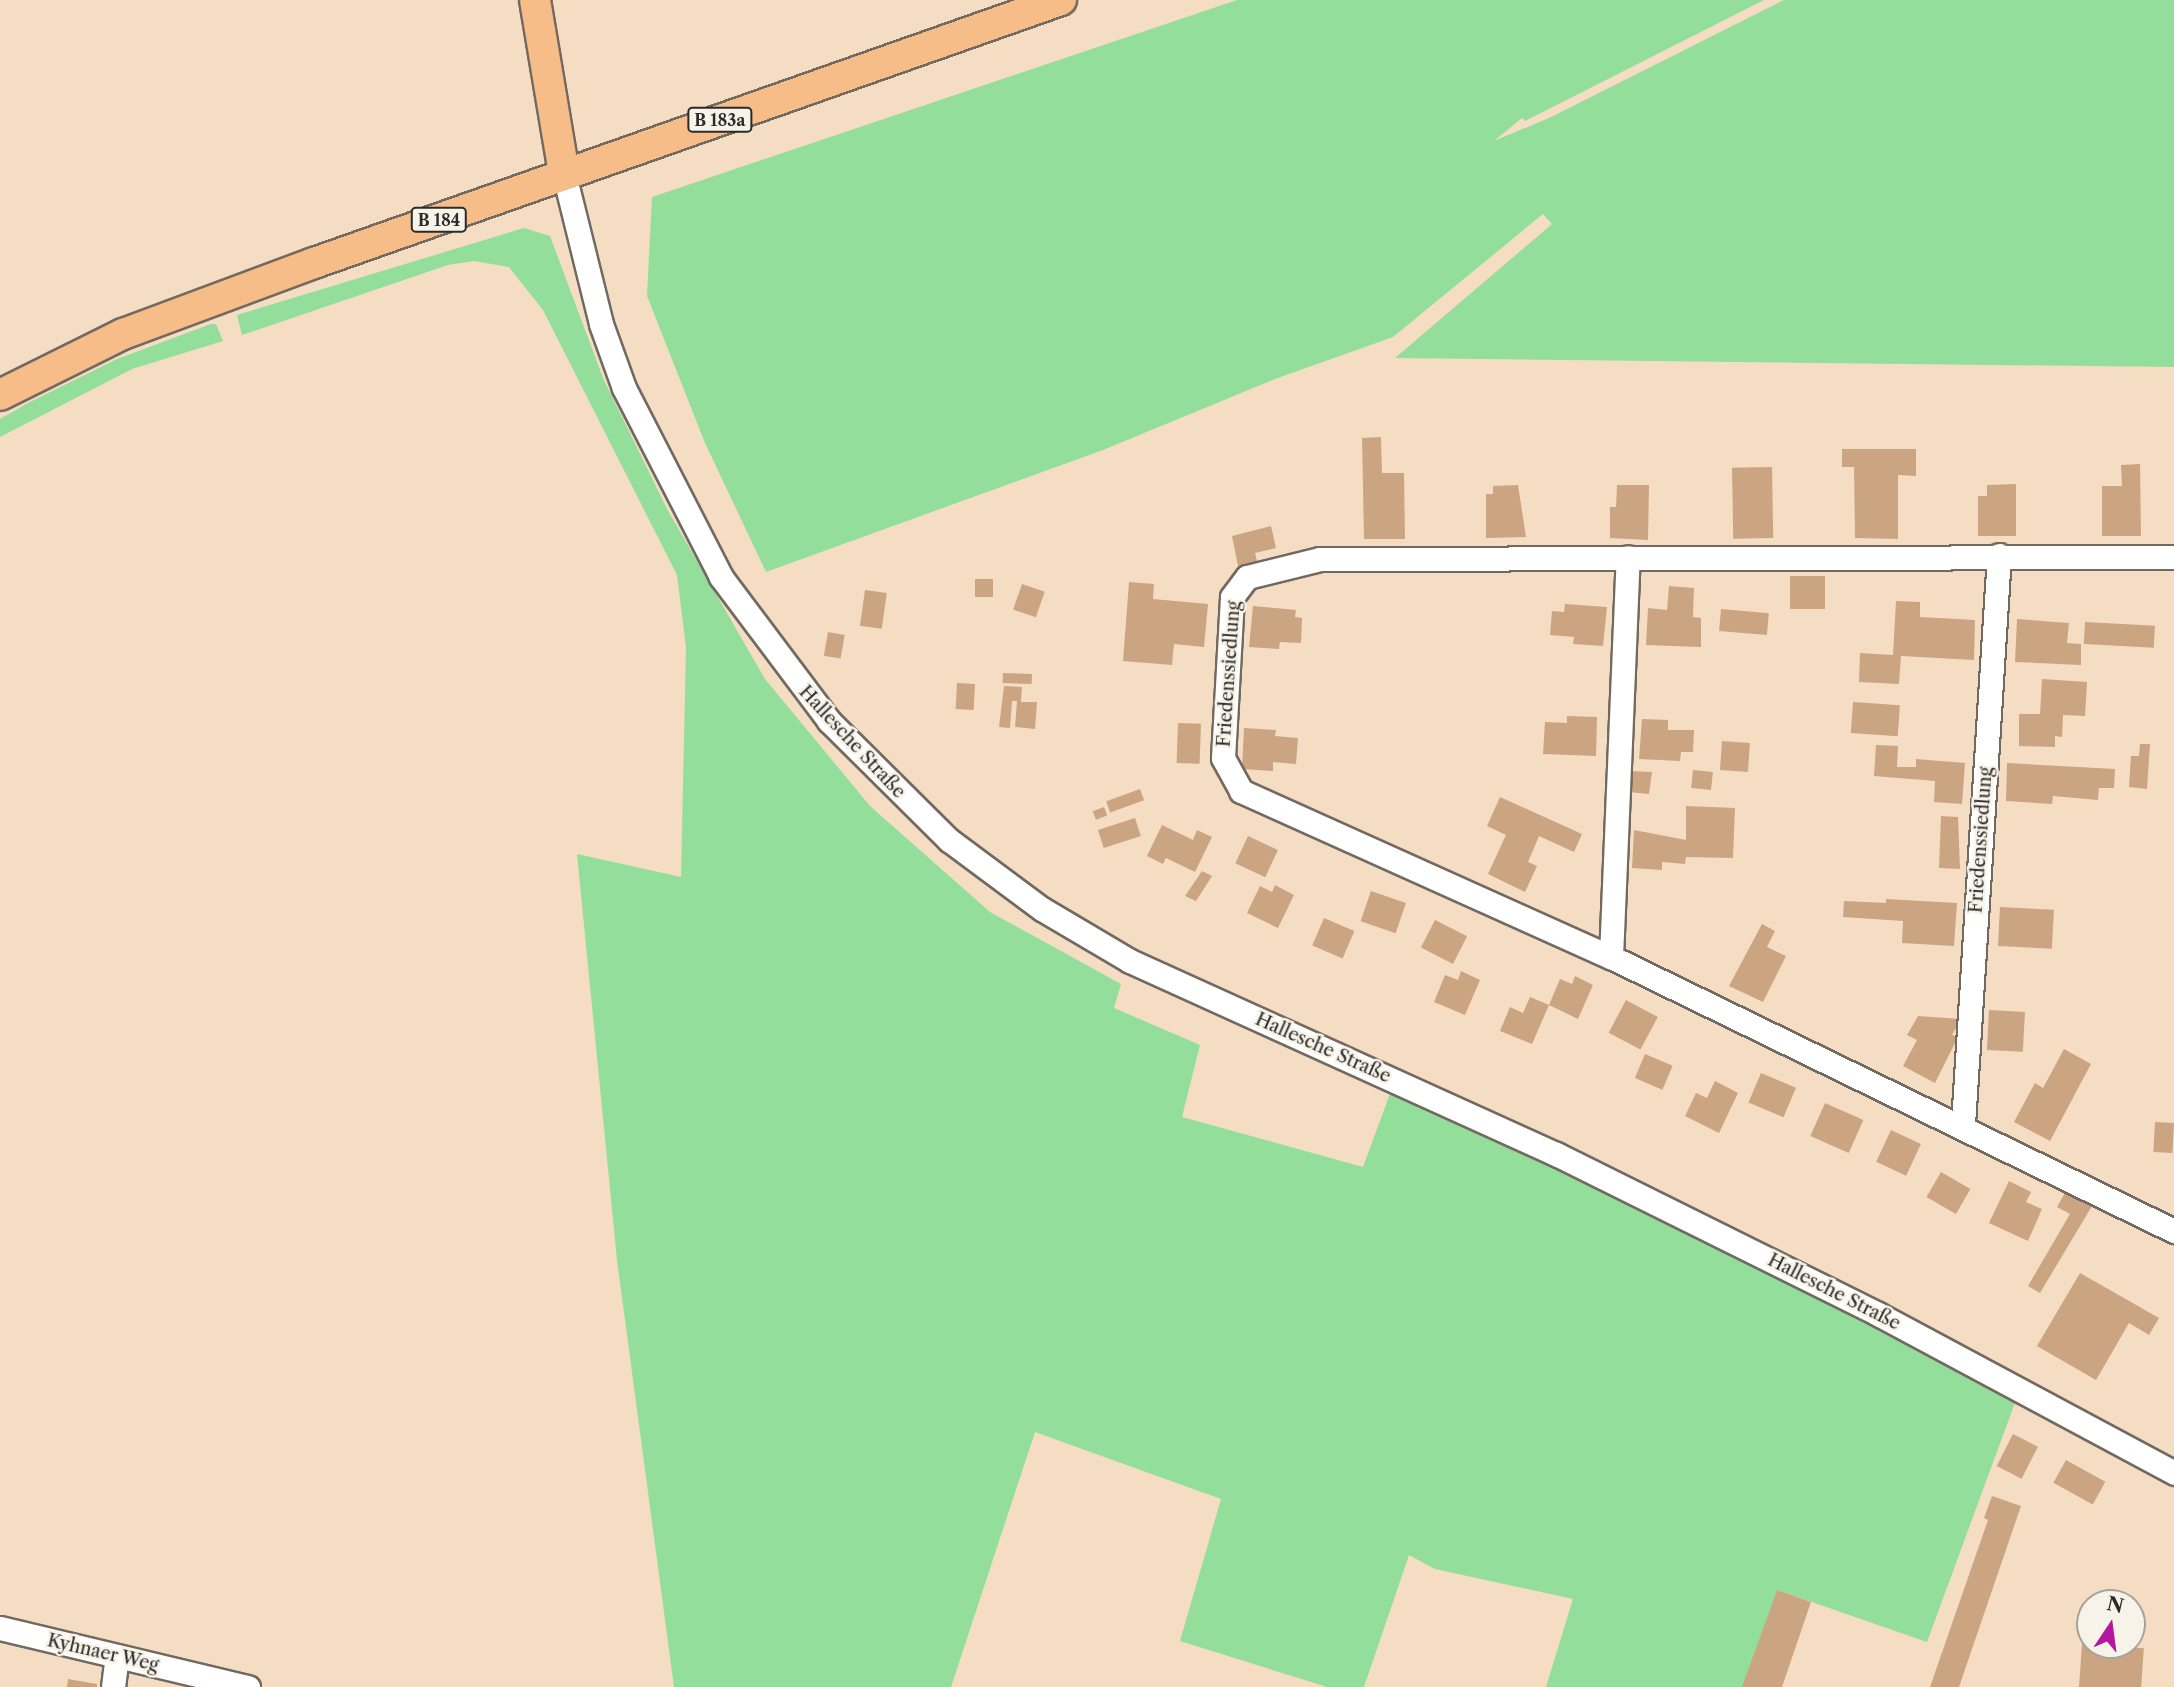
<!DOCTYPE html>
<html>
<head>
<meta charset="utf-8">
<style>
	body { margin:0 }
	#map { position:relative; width:2174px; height:1687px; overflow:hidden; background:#f5ddc3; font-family:"Libre Caslon Text",serif }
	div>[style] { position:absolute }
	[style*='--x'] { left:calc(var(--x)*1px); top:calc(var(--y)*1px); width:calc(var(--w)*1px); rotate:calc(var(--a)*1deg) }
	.green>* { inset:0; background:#93de9b }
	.building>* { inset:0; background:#cba482; transform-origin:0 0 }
	.roads { filter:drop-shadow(2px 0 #726960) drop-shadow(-2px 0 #726960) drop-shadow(0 2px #726960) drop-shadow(0 -2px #726960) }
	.minor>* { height:23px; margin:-11.5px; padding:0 11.5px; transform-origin:11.5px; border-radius:11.5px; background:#fff }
	.major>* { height:30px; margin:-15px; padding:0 15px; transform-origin:15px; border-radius:15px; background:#f7bd88 }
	span { translate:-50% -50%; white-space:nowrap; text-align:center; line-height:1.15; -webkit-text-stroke:5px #f7f3e8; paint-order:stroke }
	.shield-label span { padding:2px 5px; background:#f7f3e8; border:2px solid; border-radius:5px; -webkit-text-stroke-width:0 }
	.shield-label { font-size:16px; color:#2b2b2b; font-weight:700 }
	.street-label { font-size:18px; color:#2b2b2b }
	.north { position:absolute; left:2076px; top:1589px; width:70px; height:70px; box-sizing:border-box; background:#f7f3e8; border:2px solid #a5a39c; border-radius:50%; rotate:13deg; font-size:19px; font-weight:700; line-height:28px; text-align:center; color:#2b2b2b }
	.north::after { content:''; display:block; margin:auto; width:24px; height:32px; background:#b5179e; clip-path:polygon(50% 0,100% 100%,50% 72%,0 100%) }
</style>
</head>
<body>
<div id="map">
	<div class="green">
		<div style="clip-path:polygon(1237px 0,1764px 0,1525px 121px,1522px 118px,1494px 141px,1549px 118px,1784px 0,2174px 0,2174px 367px,1395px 358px,1552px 224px,1543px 214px,1393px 337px,1275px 379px,1103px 450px,766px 572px,705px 443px,647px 296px,652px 197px)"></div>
		<div style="clip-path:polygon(524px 228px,550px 236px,603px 378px,667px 509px,765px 679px,870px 806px,990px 912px,1121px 984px,1114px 1008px,1200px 1045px,1182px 1117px,1363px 1167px,1395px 1080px,2020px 1389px,1927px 1642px,1777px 1590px,1743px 1687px,1546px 1687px,1573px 1599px,1435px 1569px,1409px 1555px,1364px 1687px,1327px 1687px,1180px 1641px,1221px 1499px,1035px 1432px,951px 1687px,674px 1687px,617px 1260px,577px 854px,681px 877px,686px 647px,677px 575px,543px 310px,509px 267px,474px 261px,448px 265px,242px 335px,237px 315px)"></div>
		<div style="clip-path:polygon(211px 324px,216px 324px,223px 341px,132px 369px,0 437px,0 419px,28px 403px,117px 359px)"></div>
	</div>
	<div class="building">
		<div style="clip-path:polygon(1381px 437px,1382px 473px,1404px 473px,1405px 539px,1364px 539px,1362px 438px)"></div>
		<div style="clip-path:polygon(1842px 449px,1916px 449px,1916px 476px,1898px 475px,1898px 539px,1855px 538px,1854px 467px,1842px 467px)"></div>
		<div style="clip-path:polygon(2140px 464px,2141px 536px,2102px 536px,2102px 486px,2122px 486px,2121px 465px)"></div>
		<div style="left:1772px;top:467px;width:71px;height:40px;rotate:89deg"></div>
		<div style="clip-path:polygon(2016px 484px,2016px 536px,1978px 536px,1978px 496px,1987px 496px,1987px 485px)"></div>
		<div style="clip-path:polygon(1518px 485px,1526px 537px,1486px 538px,1486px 494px,1493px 494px,1493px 486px)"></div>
		<div style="clip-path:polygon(1617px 485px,1649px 485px,1648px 540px,1610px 538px,1610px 507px,1616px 507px)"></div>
		<div style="clip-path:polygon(1271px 526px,1276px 548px,1255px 553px,1257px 561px,1238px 566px,1232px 536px)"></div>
		<div style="left:1790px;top:576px;width:35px;height:33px"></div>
		<div style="left:975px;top:579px;width:18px;height:18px"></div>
		<div style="clip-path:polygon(1129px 582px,1154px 584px,1153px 599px,1208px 604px,1204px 647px,1174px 644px,1172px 665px,1123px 661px)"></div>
		<div style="left:1022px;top:584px;width:24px;height:27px;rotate:19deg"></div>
		<div style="clip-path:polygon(1669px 586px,1694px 588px,1693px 617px,1701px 618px,1701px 647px,1646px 645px,1648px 608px,1667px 610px)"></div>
		<div style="left:865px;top:590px;width:22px;height:36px;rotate:8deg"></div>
		<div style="clip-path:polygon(1896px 601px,1920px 602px,1920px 617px,1975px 620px,1974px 660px,1901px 656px,1899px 684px,1859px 682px,1860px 653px,1893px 655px)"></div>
		<div style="clip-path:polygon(1565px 604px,1607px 607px,1603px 646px,1573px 644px,1574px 637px,1550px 635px,1552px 611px,1564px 612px)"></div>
		<div style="clip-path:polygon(1253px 606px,1296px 610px,1295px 617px,1302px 618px,1301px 643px,1280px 642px,1279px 649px,1249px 647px)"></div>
		<div style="left:1721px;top:609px;width:48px;height:22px;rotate:5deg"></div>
		<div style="clip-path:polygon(2017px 619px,2069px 623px,2067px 643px,2081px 644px,2081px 665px,2015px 662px)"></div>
		<div style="left:2085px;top:622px;width:70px;height:22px;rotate:3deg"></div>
		<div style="left:828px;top:632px;width:17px;height:24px;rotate:10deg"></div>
		<div style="left:1003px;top:673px;width:29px;height:10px;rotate:2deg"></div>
		<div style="clip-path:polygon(2042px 679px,2087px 682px,2085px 716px,2063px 715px,2062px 737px,2055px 736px,2055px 747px,2019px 746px,2019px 714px,2040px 714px)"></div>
		<div style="left:957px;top:683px;width:18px;height:26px;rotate:3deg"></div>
		<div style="clip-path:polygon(1004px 686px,1022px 687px,1021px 702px,1037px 702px,1035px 729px,1015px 727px,1017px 701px,1012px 701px,1010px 728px,999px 727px)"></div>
		<div style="left:1853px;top:702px;width:47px;height:31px;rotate:4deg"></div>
		<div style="clip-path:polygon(1567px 716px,1597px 717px,1596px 756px,1543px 754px,1545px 722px,1567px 723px)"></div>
		<div style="clip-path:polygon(1642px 719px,1668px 720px,1668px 730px,1694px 730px,1693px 752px,1681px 752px,1680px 761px,1639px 759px)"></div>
		<div style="left:1178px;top:723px;width:23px;height:40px;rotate:2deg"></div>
		<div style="clip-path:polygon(1244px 728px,1276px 730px,1275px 736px,1298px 738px,1296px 764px,1273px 762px,1273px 771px,1242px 769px)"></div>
		<div style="left:1722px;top:741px;width:28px;height:29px;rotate:4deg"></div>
		<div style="clip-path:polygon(2140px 744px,2150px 744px,2147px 789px,2129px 787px,2131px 756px,2139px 756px)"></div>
		<div style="clip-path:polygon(1876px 745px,1898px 746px,1897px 767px,1916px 767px,1916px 759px,1965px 763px,1962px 804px,1934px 802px,1935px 781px,1874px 776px)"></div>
		<div style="clip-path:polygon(2007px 763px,2115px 769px,2114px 788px,2099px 788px,2098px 800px,2053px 796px,2052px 804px,2006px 801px)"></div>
		<div style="left:1693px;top:770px;width:20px;height:18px;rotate:6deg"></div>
		<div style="clip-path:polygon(1629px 771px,1652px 772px,1649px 794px,1629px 792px)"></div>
		<div style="left:1140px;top:789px;width:12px;height:36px;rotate:70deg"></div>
		<div style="clip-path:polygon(1500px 797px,1582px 834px,1574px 852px,1539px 836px,1528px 862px,1537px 866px,1525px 892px,1488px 874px,1506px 835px,1487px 826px)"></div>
		<div style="clip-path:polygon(1686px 806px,1735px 808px,1733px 858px,1686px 857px,1685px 864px,1662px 862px,1662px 870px,1632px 868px,1634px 830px,1686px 840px)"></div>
		<div style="left:1104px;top:807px;width:9px;height:12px;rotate:69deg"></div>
		<div style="clip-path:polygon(1941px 816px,1958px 817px,1960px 869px,1939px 868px)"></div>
		<div style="left:1135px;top:818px;width:19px;height:39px;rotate:72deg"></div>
		<div style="clip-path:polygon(1162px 825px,1193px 840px,1197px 830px,1212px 837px,1195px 872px,1166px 858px,1163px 864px,1147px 856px)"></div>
		<div style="left:1248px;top:836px;width:33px;height:30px;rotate:25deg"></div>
		<div style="clip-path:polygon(1202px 871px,1212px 876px,1196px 901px,1185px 896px)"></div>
		<div style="clip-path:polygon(1275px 885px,1294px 895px,1278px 928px,1247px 913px,1260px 886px,1272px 892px)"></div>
		<div style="left:1371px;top:891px;width:37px;height:32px;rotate:19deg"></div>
		<div style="clip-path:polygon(1886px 899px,1957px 903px,1954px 946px,1902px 943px,1903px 921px,1843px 917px,1844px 901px,1886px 903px)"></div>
		<div style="left:2000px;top:907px;width:54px;height:39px;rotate:3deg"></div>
		<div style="left:1324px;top:918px;width:33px;height:30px;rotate:23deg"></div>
		<div style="left:1435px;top:920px;width:36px;height:31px;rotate:27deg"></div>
		<div style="clip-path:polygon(1762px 924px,1775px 931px,1767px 947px,1786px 956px,1763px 1002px,1729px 986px)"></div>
		<div style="clip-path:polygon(1461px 971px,1480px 980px,1465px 1015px,1434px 1002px,1445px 975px,1458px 980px)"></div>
		<div style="clip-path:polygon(1575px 976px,1593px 985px,1578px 1019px,1549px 1005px,1560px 979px,1572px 984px)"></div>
		<div style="clip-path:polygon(1530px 997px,1549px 1005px,1532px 1044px,1500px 1031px,1510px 1007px,1523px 1013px)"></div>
		<div style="left:1626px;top:1000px;width:36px;height:37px;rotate:28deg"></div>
		<div style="left:1989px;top:1010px;width:36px;height:40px;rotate:3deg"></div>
		<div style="clip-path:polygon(1918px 1016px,1961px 1019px,1952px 1035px,1958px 1037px,1935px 1083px,1903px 1066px,1917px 1040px,1907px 1035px)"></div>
		<div style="clip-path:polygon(2064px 1049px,2091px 1064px,2050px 1141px,2014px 1122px,2035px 1083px,2043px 1088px)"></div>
		<div style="left:1645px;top:1054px;width:30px;height:26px;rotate:23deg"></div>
		<div style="left:1761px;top:1073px;width:38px;height:32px;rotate:23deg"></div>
		<div style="clip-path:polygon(1715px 1081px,1738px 1093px,1719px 1133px,1685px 1116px,1696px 1093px,1707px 1098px)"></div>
		<div style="left:1825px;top:1103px;width:42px;height:36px;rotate:24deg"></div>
		<div style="left:2155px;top:1122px;width:19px;height:30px;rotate:3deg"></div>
		<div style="left:1891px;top:1130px;width:33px;height:35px;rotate:25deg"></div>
		<div style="left:1941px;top:1172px;width:34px;height:29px;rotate:30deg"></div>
		<div style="clip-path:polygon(2009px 1181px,2031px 1192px,2026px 1202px,2042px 1209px,2028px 1241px,1989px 1223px)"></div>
		<div style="clip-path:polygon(2066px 1191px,2092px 1206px,2040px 1293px,2028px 1286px,2070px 1214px,2057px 1207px)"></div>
		<div style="clip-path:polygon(2080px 1273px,2159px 1318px,2149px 1335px,2129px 1323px,2096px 1380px,2037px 1346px)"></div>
		<div style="left:2013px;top:1434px;width:28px;height:36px;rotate:27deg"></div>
		<div style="left:2066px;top:1460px;width:45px;height:26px;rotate:29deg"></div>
		<div style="clip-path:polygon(1992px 1496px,2021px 1506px,1959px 1687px,1930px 1687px,1988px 1520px,1984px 1518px)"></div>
		<div style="clip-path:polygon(1777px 1590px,1811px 1602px,1782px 1687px,1742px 1687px)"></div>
		<div style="left:2082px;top:1644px;width:62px;height:43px;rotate:4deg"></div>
		<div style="clip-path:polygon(68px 1679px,97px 1684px,97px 1687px,67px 1687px)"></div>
	</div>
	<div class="roads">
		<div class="minor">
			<div style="--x:564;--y:174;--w:154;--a:76.1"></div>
			<div style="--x:601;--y:324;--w:68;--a:70.2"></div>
			<div style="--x:624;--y:388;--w:212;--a:62.8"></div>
			<div style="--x:721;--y:577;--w:180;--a:53.1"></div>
			<div style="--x:829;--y:721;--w:169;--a:44.8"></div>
			<div style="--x:949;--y:840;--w:116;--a:36.6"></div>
			<div style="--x:1042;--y:909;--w:102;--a:30.6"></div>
			<div style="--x:1130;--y:961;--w:468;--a:24.4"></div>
			<div style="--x:1556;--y:1154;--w:360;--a:26.4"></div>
			<div style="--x:1878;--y:1314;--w:336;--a:28.2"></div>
			<div style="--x:2174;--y:557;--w:854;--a:179.87"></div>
			<div style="--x:1320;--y:559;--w:75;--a:166.1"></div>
			<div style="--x:1247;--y:577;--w:25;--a:127"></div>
			<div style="--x:1232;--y:597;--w:161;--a:93.2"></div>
			<div style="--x:1223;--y:758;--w:38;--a:61"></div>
			<div style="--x:1241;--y:791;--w:406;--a:24.2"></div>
			<div style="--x:1611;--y:957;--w:626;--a:25.95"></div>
			<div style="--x:1611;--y:957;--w:400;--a:-87.6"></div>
			<div style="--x:1963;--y:1124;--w:570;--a:-86.38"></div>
			<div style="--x:0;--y:1628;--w:255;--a:13.4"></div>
			<div style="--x:113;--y:1687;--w:31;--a:-83"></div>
		</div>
		<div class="major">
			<div style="--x:535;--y:0;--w:176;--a:80.5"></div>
			<div style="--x:0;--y:395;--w:137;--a:-26.4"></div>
			<div style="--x:123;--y:334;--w:204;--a:-20.4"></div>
			<div style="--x:314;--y:263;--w:792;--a:-19.4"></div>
		</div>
	</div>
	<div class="shield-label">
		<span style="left:720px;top:120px">B 183a</span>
		<span style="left:439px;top:220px">B 184</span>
	</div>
	<div class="street-label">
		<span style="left:1229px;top:674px;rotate:-86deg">Friedenssiedlung</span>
		<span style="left:852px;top:742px;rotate:47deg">Hallesche Straße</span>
		<span style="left:1981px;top:840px;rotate:-86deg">Friedenssiedlung</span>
		<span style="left:1323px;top:1048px;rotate:24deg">Hallesche Straße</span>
		<span style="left:1834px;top:1292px;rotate:27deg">Hallesche Straße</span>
		<span style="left:103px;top:1653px;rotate:13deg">Kyhnaer Weg</span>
	</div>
	<div class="north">N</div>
</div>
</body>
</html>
